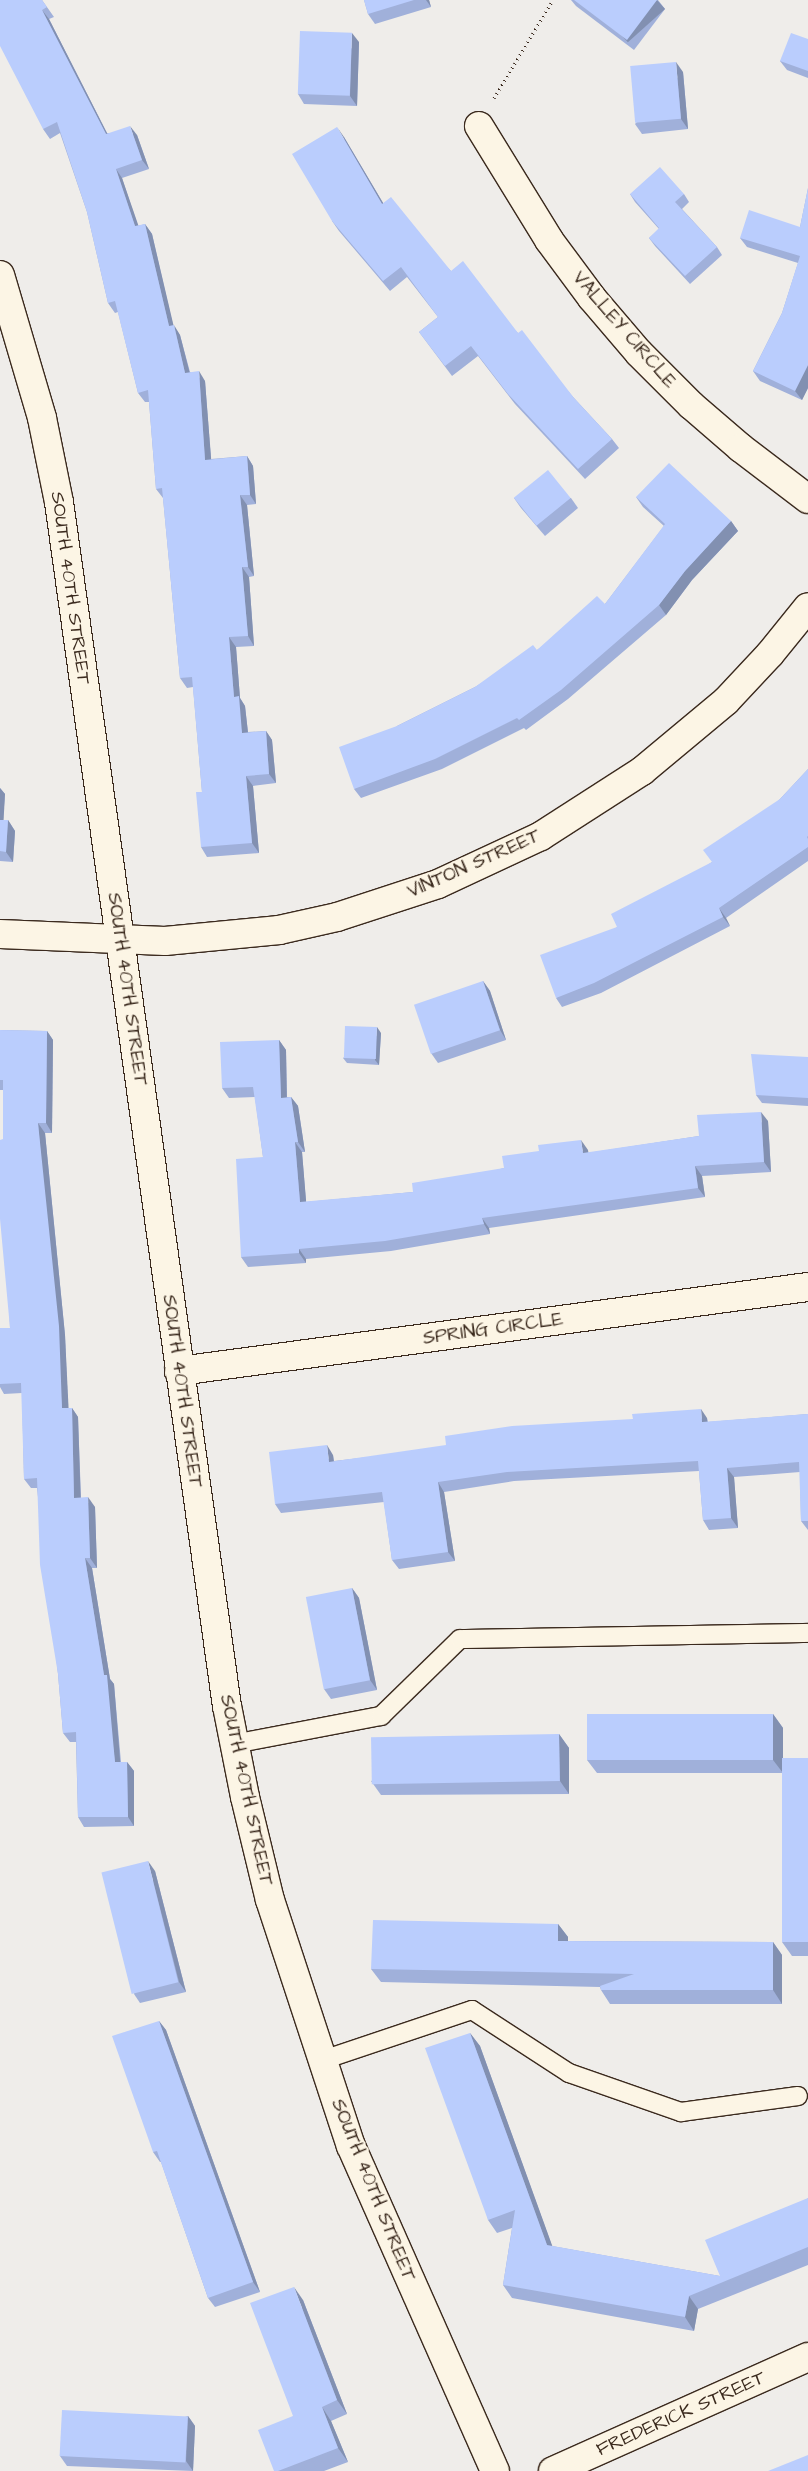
<!DOCTYPE html>
<html>
<head>
<meta charset="utf-8">
<style>
	body { margin:0 }
	#map { position:relative; width:808px; height:2471px; overflow:hidden; background:#efedea; font-family:"Architects Daughter",sans-serif }
	div>[style] { position:absolute }
	[style*='--x'] { left:calc(var(--x)*1px); top:calc(var(--y)*1px); width:calc(var(--w)*1px); rotate:calc(var(--a)*1deg) }
	.path>* { height:3px; margin-top:-1.5px; transform-origin:0; background:repeating-linear-gradient(90deg,#3b2a1e 0 1px,transparent 0 5px) }
	.roads { filter:drop-shadow(1px 0 #3b2a1e) drop-shadow(-1px 0 #3b2a1e) drop-shadow(0 1px #3b2a1e) drop-shadow(0 -1px #3b2a1e) }
	.service>* { height:18px; margin:-9px; padding:0 9px; transform-origin:9px; border-radius:9px; background:#fcf5e5 }
	.minor>* { height:28px; margin:-14px; padding:0 14px; transform-origin:14px; border-radius:14px; background:#fcf5e5 }
	.tertiary>* { height:28px; margin:-14px; padding:0 14px; transform-origin:14px; border-radius:14px; background:#fcf5e5 }
	.wall>* { inset:0; background:#a0b0da }
	.shaded-wall>* { inset:0; background:#8290b1; transform-origin:0 0 }
	.building>* { inset:0; background:#bacdfd; transform-origin:0 0 }
	span { translate:-50% -50%; white-space:nowrap; text-align:center; line-height:1.15; -webkit-text-stroke:4px #fcf5e5; paint-order:stroke }
	.street-label { font-size:19px; color:#3b2a1e }
</style>
</head>
<body>
<div id="map">
	<div class="path">
		<div style="--x:494;--y:98;--w:114;--a:-59"></div>
	</div>
	<div class="roads">
		<div class="service">
			<div style="--x:234;--y:1744;--w:150;--a:-10.8"></div>
			<div style="--x:381;--y:1716;--w:110;--a:-44.3"></div>
			<div style="--x:460;--y:1639;--w:348;--a:-1"></div>
			<div style="--x:323;--y:2060;--w:157;--a:-18.6"></div>
			<div style="--x:472;--y:2010;--w:116;--a:33"></div>
			<div style="--x:569;--y:2073;--w:119;--a:19.2"></div>
			<div style="--x:681;--y:2112;--w:118;--a:-7.8"></div>
		</div>
		<div class="minor">
			<div style="--x:479;--y:126;--w:134;--a:58.4"></div>
			<div style="--x:549;--y:240;--w:72;--a:53.4"></div>
			<div style="--x:592;--y:298;--w:72;--a:49.5"></div>
			<div style="--x:639;--y:353;--w:74;--a:45"></div>
			<div style="--x:691;--y:405;--w:66;--a:40.7"></div>
			<div style="--x:741;--y:448;--w:84;--a:37.3"></div>
			<div style="--x:0;--y:275;--w:149;--a:73.6"></div>
			<div style="--x:42;--y:418;--w:86;--a:78.6"></div>
			<div style="--x:59;--y:502;--w:1216;--a:82.06"></div>
			<div style="--x:227;--y:1706;--w:93;--a:78.8"></div>
			<div style="--x:245;--y:1797;--w:106;--a:76.4"></div>
			<div style="--x:270;--y:1900;--w:259;--a:71.8"></div>
			<div style="--x:351;--y:2146;--w:355;--a:66.1"></div>
			<div style="--x:179;--y:1371;--w:635;--a:-7.61"></div>
			<div style="--x:553;--y:2471;--w:279;--a:-24.1"></div>
		</div>
		<div class="tertiary">
			<div style="--x:0;--y:934;--w:165;--a:2.4"></div>
			<div style="--x:165;--y:941;--w:115;--a:-5.5"></div>
			<div style="--x:279;--y:930;--w:59;--a:-12.6"></div>
			<div style="--x:337;--y:917;--w:106;--a:-18.1"></div>
			<div style="--x:438;--y:884;--w:114;--a:-25"></div>
			<div style="--x:541;--y:836;--w:120;--a:-32.8"></div>
			<div style="--x:642;--y:771;--w:109;--a:-39.8"></div>
			<div style="--x:726;--y:701;--w:64;--a:-46.9"></div>
			<div style="--x:770;--y:654;--w:60;--a:-51"></div>
		</div>
	</div>
	<div class="wall">
		<div style="clip-path:polygon(42px 0,54px 17px,49px 19px,107px 133px,137px 135px,149px 169px,122px 178px,138px 226px,145px 224px,152px 234px,173px 325px,180px 335px,190px 372px,205px 381px,211px 459px,247px 456px,253px 466px,256px 504px,247px 505px,254px 576px,249px 577px,254px 646px,236px 647px,240px 698px,245px 706px,248px 732px,266px 731px,272px 740px,276px 783px,253px 786px,259px 853px,207px 857px,201px 847px,202px 792px,193px 687px,187px 688px,180px 678px,163px 498px,156px 489px,149px 402px,145px 402px,138px 393px,118px 312px,115px 313px,108px 303px,87px 212px,60px 133px,50px 139px,43px 129px)"></div>
		<div style="clip-path:polygon(364px 0,429px 0,431px 7px,375px 24px,368px 14px)"></div>
		<div style="clip-path:polygon(571px 0,658px 0,665px 9px,634px 50px,576px 6px)"></div>
		<div style="clip-path:polygon(808px 39px,808px 78px,787px 70px,780px 61px)"></div>
		<div style="clip-path:polygon(359px 42px,357px 106px,304px 104px,298px 94px)"></div>
		<div style="clip-path:polygon(683px 72px,688px 129px,642px 134px,635px 124px)"></div>
		<div style="clip-path:polygon(344px 137px,383px 203px,451px 271px,518px 333px,574px 398px,612px 439px,619px 448px,585px 479px,515px 404px,478px 356px,452px 376px,419px 332px,438px 317px,407px 277px,390px 291px,339px 231px,332px 221px)"></div>
		<div style="clip-path:polygon(808px 188px,808px 388px,802px 400px,760px 381px,753px 371px,782px 313px,798px 263px,747px 247px,740px 238px,800px 227px)"></div>
		<div style="clip-path:polygon(630px 194px,684px 194px,689px 202px,682px 209px,717px 247px,722px 255px,690px 284px,655px 246px,649px 238px,659px 229px,635px 202px)"></div>
		<div style="clip-path:polygon(636px 497px,731px 521px,738px 531px,692px 580px,666px 615px,568px 699px,526px 730px,524px 728px,442px 769px,361px 798px,354px 789px,397px 726px,475px 687px,537px 650px,605px 604px,664px 526px,643px 507px)"></div>
		<div style="clip-path:polygon(514px 498px,571px 498px,578px 508px,545px 536px,521px 508px)"></div>
		<div style="clip-path:polygon(808px 769px,808px 861px,726px 918px,730px 926px,601px 993px,562px 1007px,556px 998px,617px 927px,712px 862px,780px 799px)"></div>
		<div style="clip-path:polygon(0 788px,5px 794px,3px 820px,8px 820px,15px 831px,13px 862px,0 861px)"></div>
		<div style="clip-path:polygon(483px 981px,490px 991px,506px 1040px,438px 1063px,431px 1053px)"></div>
		<div style="clip-path:polygon(0 1030px,47px 1031px,53px 1040px,52px 1133px,45px 1133px,65px 1335px,68px 1408px,72px 1408px,78px 1417px,81px 1498px,95px 1507px,97px 1568px,92px 1568px,110px 1679px,114px 1684px,121px 1762px,127px 1762px,134px 1771px,134px 1826px,84px 1827px,78px 1817px,76px 1742px,70px 1742px,63px 1733px,58px 1674px,37px 1488px,31px 1488px,24px 1479px,22px 1393px,4px 1394px,0 1387px,0 1328px,10px 1328px,3px 1139px,3px 1090px,0 1090px)"></div>
		<div style="clip-path:polygon(381px 1033px,379px 1065px,347px 1063px,343px 1058px)"></div>
		<div style="clip-path:polygon(279px 1040px,286px 1050px,287px 1097px,291px 1097px,298px 1106px,305px 1152px,302px 1152px,306px 1202px,413px 1192px,504px 1168px,588px 1150px,588px 1153px,699px 1136px,768px 1121px,771px 1172px,702px 1176px,705px 1197px,489px 1228px,490px 1234px,391px 1251px,306px 1259px,306px 1263px,248px 1267px,241px 1257px,263px 1157px,255px 1097px,229px 1098px,222px 1088px)"></div>
		<div style="clip-path:polygon(808px 1057px,808px 1106px,762px 1103px,756px 1095px)"></div>
		<div style="clip-path:polygon(808px 1414px,808px 1530px,801px 1521px,800px 1472px,734px 1477px,738px 1528px,709px 1530px,703px 1520px,699px 1471px,514px 1481px,444px 1492px,455px 1561px,399px 1569px,392px 1560px,384px 1502px,281px 1513px,275px 1504px,333px 1455px,334px 1461px,707px 1418px,708px 1422px)"></div>
		<div style="clip-path:polygon(352px 1588px,359px 1598px,377px 1690px,331px 1699px,324px 1689px)"></div>
		<div style="clip-path:polygon(773px 1714px,783px 1728px,783px 1758px,808px 1758px,808px 1956px,792px 1956px,782px 1942px,782px 1773px,597px 1773px,587px 1760px)"></div>
		<div style="clip-path:polygon(559px 1734px,569px 1748px,569px 1794px,381px 1795px,371px 1781px)"></div>
		<div style="clip-path:polygon(155px 1871px,186px 1992px,140px 2003px,134px 1994px)"></div>
		<div style="clip-path:polygon(558px 1924px,568px 1937px,568px 1941px,773px 1942px,782px 1955px,782px 2004px,610px 2004px,601px 1990px,600px 1987px,381px 1982px,371px 1969px)"></div>
		<div style="clip-path:polygon(159px 2021px,166px 2030px,260px 2292px,215px 2307px,208px 2298px,161px 2162px,160px 2162px,153px 2152px)"></div>
		<div style="clip-path:polygon(470px 2033px,480px 2046px,552px 2246px,720px 2276px,808px 2198px,808px 2265px,698px 2309px,694px 2331px,512px 2298px,503px 2285px,512px 2228px,497px 2233px,488px 2220px)"></div>
		<div style="clip-path:polygon(303px 2300px,347px 2414px,331px 2421px,348px 2462px,324px 2471px,274px 2471px,293px 2416px)"></div>
		<div style="clip-path:polygon(188px 2416px,195px 2426px,193px 2471px,67px 2466px,60px 2456px)"></div>
	</div>
	<div class="shaded-wall">
		<div style="clip-path:polygon(426px 0,429px 0,431px 7px)"></div>
		<div style="left:657px;top:0;width:12px;height:50px;rotate:48deg"></div>
		<div style="clip-path:polygon(42px 10px,49px 19px,112px 143px,106px 134px)"></div>
		<div style="clip-path:polygon(352px 33px,359px 42px,357px 106px,350px 96px)"></div>
		<div style="clip-path:polygon(676px 62px,683px 72px,688px 129px,681px 119px)"></div>
		<div style="clip-path:polygon(130px 126px,137px 135px,149px 169px,142px 160px)"></div>
		<div style="clip-path:polygon(337px 127px,344px 137px,389px 213px,382px 204px)"></div>
		<div style="clip-path:polygon(116px 169px,122px 178px,142px 236px,135px 226px)"></div>
		<div style="clip-path:polygon(145px 224px,152px 234px,176px 336px,169px 326px)"></div>
		<div style="clip-path:polygon(174px 325px,180px 335px,192px 382px,185px 373px)"></div>
		<div style="clip-path:polygon(808px 365px,808px 388px,802px 400px,795px 391px)"></div>
		<div style="clip-path:polygon(199px 371px,205px 381px,212px 470px,205px 460px)"></div>
		<div style="clip-path:polygon(247px 456px,253px 466px,256px 504px,250px 495px)"></div>
		<div style="clip-path:polygon(240px 495px,247px 505px,254px 576px,248px 567px)"></div>
		<div style="clip-path:polygon(731px 521px,738px 531px,692px 580px,666px 615px,659px 605px,685px 571px)"></div>
		<div style="clip-path:polygon(242px 567px,249px 577px,254px 646px,248px 636px)"></div>
		<div style="clip-path:polygon(229px 637px,236px 647px,240px 698px,245px 706px,249px 742px,242px 733px,234px 697px)"></div>
		<div style="clip-path:polygon(266px 731px,272px 740px,276px 783px,269px 774px)"></div>
		<div style="clip-path:polygon(246px 776px,253px 786px,259px 853px,252px 843px)"></div>
		<div style="clip-path:polygon(0 788px,5px 794px,3px 830px,0 826px)"></div>
		<div style="clip-path:polygon(8px 820px,15px 831px,13px 862px,6px 852px)"></div>
		<div style="clip-path:polygon(719px 908px,726px 918px,730px 926px,723px 917px)"></div>
		<div style="clip-path:polygon(483px 981px,490px 991px,506px 1040px,500px 1030px)"></div>
		<div style="clip-path:polygon(377px 1027px,381px 1033px,379px 1065px,375px 1060px)"></div>
		<div style="clip-path:polygon(47px 1031px,53px 1040px,52px 1133px,46px 1123px)"></div>
		<div style="clip-path:polygon(279px 1040px,286px 1050px,287px 1108px,281px 1098px)"></div>
		<div style="clip-path:polygon(291px 1097px,298px 1106px,305px 1152px,298px 1142px)"></div>
		<div style="clip-path:polygon(761px 1112px,768px 1121px,771px 1172px,764px 1162px)"></div>
		<div style="clip-path:polygon(38px 1123px,45px 1133px,65px 1335px,69px 1417px,62px 1408px)"></div>
		<div style="clip-path:polygon(581px 1140px,588px 1150px,590px 1163px,583px 1153px)"></div>
		<div style="clip-path:polygon(295px 1142px,302px 1152px,307px 1212px,300px 1202px)"></div>
		<div style="clip-path:polygon(695px 1166px,702px 1176px,705px 1197px,698px 1188px)"></div>
		<div style="clip-path:polygon(482px 1218px,489px 1228px,490px 1234px,484px 1224px)"></div>
		<div style="clip-path:polygon(299px 1249px,306px 1259px,306px 1263px,299px 1253px)"></div>
		<div style="clip-path:polygon(72px 1408px,78px 1417px,81px 1507px,74px 1498px)"></div>
		<div style="clip-path:polygon(701px 1409px,707px 1418px,708px 1432px,702px 1422px)"></div>
		<div style="clip-path:polygon(327px 1445px,333px 1455px,335px 1471px,329px 1462px)"></div>
		<div style="clip-path:polygon(727px 1468px,734px 1477px,738px 1528px,731px 1518px)"></div>
		<div style="clip-path:polygon(438px 1482px,444px 1492px,455px 1561px,448px 1552px)"></div>
		<div style="clip-path:polygon(88px 1497px,95px 1507px,97px 1568px,90px 1558px)"></div>
		<div style="clip-path:polygon(85px 1558px,92px 1568px,110px 1679px,114px 1684px,121px 1772px,115px 1762px,104px 1675px)"></div>
		<div style="clip-path:polygon(352px 1588px,359px 1598px,377px 1690px,370px 1680px)"></div>
		<div style="clip-path:polygon(773px 1714px,783px 1728px,783px 1773px,773px 1760px)"></div>
		<div style="clip-path:polygon(559px 1734px,569px 1748px,569px 1794px,560px 1781px)"></div>
		<div style="clip-path:polygon(127px 1762px,134px 1771px,134px 1826px,128px 1817px)"></div>
		<div style="clip-path:polygon(148px 1861px,155px 1871px,186px 1992px,179px 1982px)"></div>
		<div style="clip-path:polygon(558px 1924px,568px 1937px,568px 1955px,558px 1941px)"></div>
		<div style="clip-path:polygon(773px 1942px,782px 1955px,782px 2004px,773px 1990px)"></div>
		<div style="clip-path:polygon(159px 2021px,166px 2030px,260px 2292px,253px 2282px)"></div>
		<div style="clip-path:polygon(470px 2033px,480px 2046px,557px 2259px,547px 2245px)"></div>
		<div style="clip-path:polygon(294px 2287px,303px 2300px,347px 2414px,337px 2400px)"></div>
		<div style="clip-path:polygon(689px 2296px,698px 2309px,694px 2331px,685px 2317px)"></div>
		<div style="clip-path:polygon(322px 2407px,331px 2421px,348px 2462px,338px 2448px)"></div>
		<div style="clip-path:polygon(188px 2416px,195px 2426px,193px 2471px,186px 2461px)"></div>
	</div>
	<div class="building">
		<div style="clip-path:polygon(0 0,42px 0,47px 7px,42px 10px,106px 134px,130px 126px,142px 160px,116px 169px,135px 226px,145px 224px,169px 326px,174px 325px,185px 373px,199px 371px,205px 460px,247px 456px,250px 495px,240px 495px,248px 567px,242px 567px,248px 636px,229px 637px,234px 697px,239px 696px,242px 733px,266px 731px,269px 774px,246px 776px,252px 843px,201px 847px,196px 792px,202px 792px,192px 677px,180px 678px,162px 488px,156px 489px,148px 390px,138px 393px,115px 301px,108px 303px,87px 212px,57px 122px,43px 129px,0 46px)"></div>
		<div style="clip-path:polygon(364px 0,414px 0,368px 14px)"></div>
		<div style="clip-path:polygon(574px 0,657px 0,627px 40px)"></div>
		<div style="left:300px;top:31px;width:52px;height:63px;rotate:2deg"></div>
		<div style="clip-path:polygon(791px 33px,808px 39px,808px 71px,780px 61px)"></div>
		<div style="left:676px;top:62px;width:57px;height:46px;rotate:85deg"></div>
		<div style="clip-path:polygon(337px 127px,382px 204px,391px 197px,451px 271px,463px 261px,518px 333px,522px 330px,574px 398px,612px 439px,578px 469px,508px 394px,471px 346px,445px 366px,419px 332px,438px 317px,401px 267px,383px 281px,332px 221px,292px 154px)"></div>
		<div style="clip-path:polygon(660px 167px,684px 194px,675px 202px,717px 247px,685px 276px,649px 238px,659px 228px,630px 194px)"></div>
		<div style="clip-path:polygon(808px 188px,808px 365px,795px 391px,753px 371px,782px 313px,800px 256px,740px 238px,749px 210px,800px 227px)"></div>
		<div style="clip-path:polygon(669px 463px,731px 521px,685px 571px,659px 605px,561px 690px,519px 720px,517px 718px,435px 759px,354px 789px,339px 747px,397px 726px,475px 687px,533px 645px,537px 650px,597px 596px,605px 604px,665px 524px,636px 497px)"></div>
		<div style="left:548px;top:470px;width:36px;height:44px;rotate:51deg"></div>
		<div style="clip-path:polygon(808px 769px,808px 836px,807px 837px,808px 839px,808px 847px,719px 908px,723px 917px,594px 983px,556px 998px,540px 955px,617px 927px,611px 914px,712px 862px,703px 850px,780px 799px)"></div>
		<div style="clip-path:polygon(0 820px,8px 820px,6px 852px,0 851px)"></div>
		<div style="left:483px;top:981px;width:52px;height:73px;rotate:71deg"></div>
		<div style="left:345px;top:1026px;width:32px;height:32px;rotate:2deg"></div>
		<div style="clip-path:polygon(0 1030px,47px 1031px,46px 1123px,38px 1123px,59px 1326px,62px 1408px,72px 1408px,74px 1498px,88px 1497px,90px 1558px,85px 1558px,104px 1675px,107px 1675px,115px 1762px,127px 1762px,128px 1817px,78px 1817px,76px 1732px,63px 1733px,58px 1674px,40px 1565px,37px 1478px,24px 1479px,21px 1383px,0 1384px,0 1328px,10px 1328px,0 1219px,0 1140px,3px 1139px,3px 1080px,0 1080px)"></div>
		<div style="clip-path:polygon(279px 1040px,281px 1098px,291px 1097px,298px 1142px,295px 1142px,300px 1202px,413px 1192px,412px 1183px,504px 1168px,502px 1156px,539px 1151px,538px 1145px,581px 1140px,583px 1153px,699px 1136px,697px 1115px,761px 1112px,764px 1162px,695px 1166px,698px 1188px,482px 1218px,484px 1224px,385px 1241px,299px 1249px,299px 1253px,241px 1257px,236px 1159px,263px 1157px,253px 1087px,222px 1088px,220px 1042px)"></div>
		<div style="clip-path:polygon(751px 1054px,808px 1057px,808px 1098px,756px 1095px)"></div>
		<div style="clip-path:polygon(701px 1409px,702px 1422px,808px 1414px,808px 1521px,801px 1521px,799px 1462px,727px 1468px,731px 1518px,703px 1520px,698px 1461px,507px 1472px,438px 1482px,448px 1552px,392px 1560px,382px 1492px,275px 1504px,269px 1452px,327px 1445px,329px 1462px,446px 1445px,445px 1436px,512px 1426px,633px 1419px,632px 1414px)"></div>
		<div style="left:352px;top:1588px;width:94px;height:47px;rotate:79deg"></div>
		<div style="left:587px;top:1714px;width:186px;height:46px"></div>
		<div style="left:559px;top:1734px;width:47px;height:188px;rotate:89deg"></div>
		<div style="left:782px;top:1758px;width:26px;height:184px"></div>
		<div style="left:148px;top:1861px;width:125px;height:48px;rotate:76deg"></div>
		<div style="clip-path:polygon(373px 1920px,558px 1924px,558px 1941px,773px 1942px,773px 1990px,601px 1990px,600px 1986px,634px 1974px,371px 1969px)"></div>
		<div style="clip-path:polygon(159px 2021px,253px 2282px,208px 2298px,157px 2151px,153px 2152px,112px 2036px)"></div>
		<div style="clip-path:polygon(470px 2033px,547px 2245px,720px 2276px,705px 2240px,808px 2198px,808px 2247px,689px 2296px,685px 2317px,503px 2285px,515px 2210px,488px 2220px,425px 2048px)"></div>
		<div style="clip-path:polygon(294px 2287px,337px 2400px,322px 2407px,338px 2448px,278px 2471px,274px 2471px,258px 2430px,293px 2416px,250px 2303px)"></div>
		<div style="left:62px;top:2410px;width:126px;height:46px;rotate:3deg"></div>
		<div style="clip-path:polygon(808px 2455px,808px 2471px,768px 2471px)"></div>
	</div>
	<div class="street-label">
		<span style="left:624px;top:330px;rotate:49deg">VALLEY CIRCLE</span>
		<span style="left:70px;top:588px;rotate:82deg">SOUTH 40TH STREET</span>
		<span style="left:474px;top:864px;rotate:-24deg">VINTON STREET</span>
		<span style="left:127px;top:989px;rotate:82deg">SOUTH 40TH STREET</span>
		<span style="left:493px;top:1329px;rotate:-8deg">SPRING CIRCLE</span>
		<span style="left:182px;top:1391px;rotate:82deg">SOUTH 40TH STREET</span>
		<span style="left:246px;top:1790px;rotate:78deg">SOUTH 40TH STREET</span>
		<span style="left:373px;top:2190px;rotate:68deg">SOUTH 40TH STREET</span>
		<span style="left:681px;top:2414px;rotate:-24deg">FREDERICK STREET</span>
	</div>
</div>
</body>
</html>
